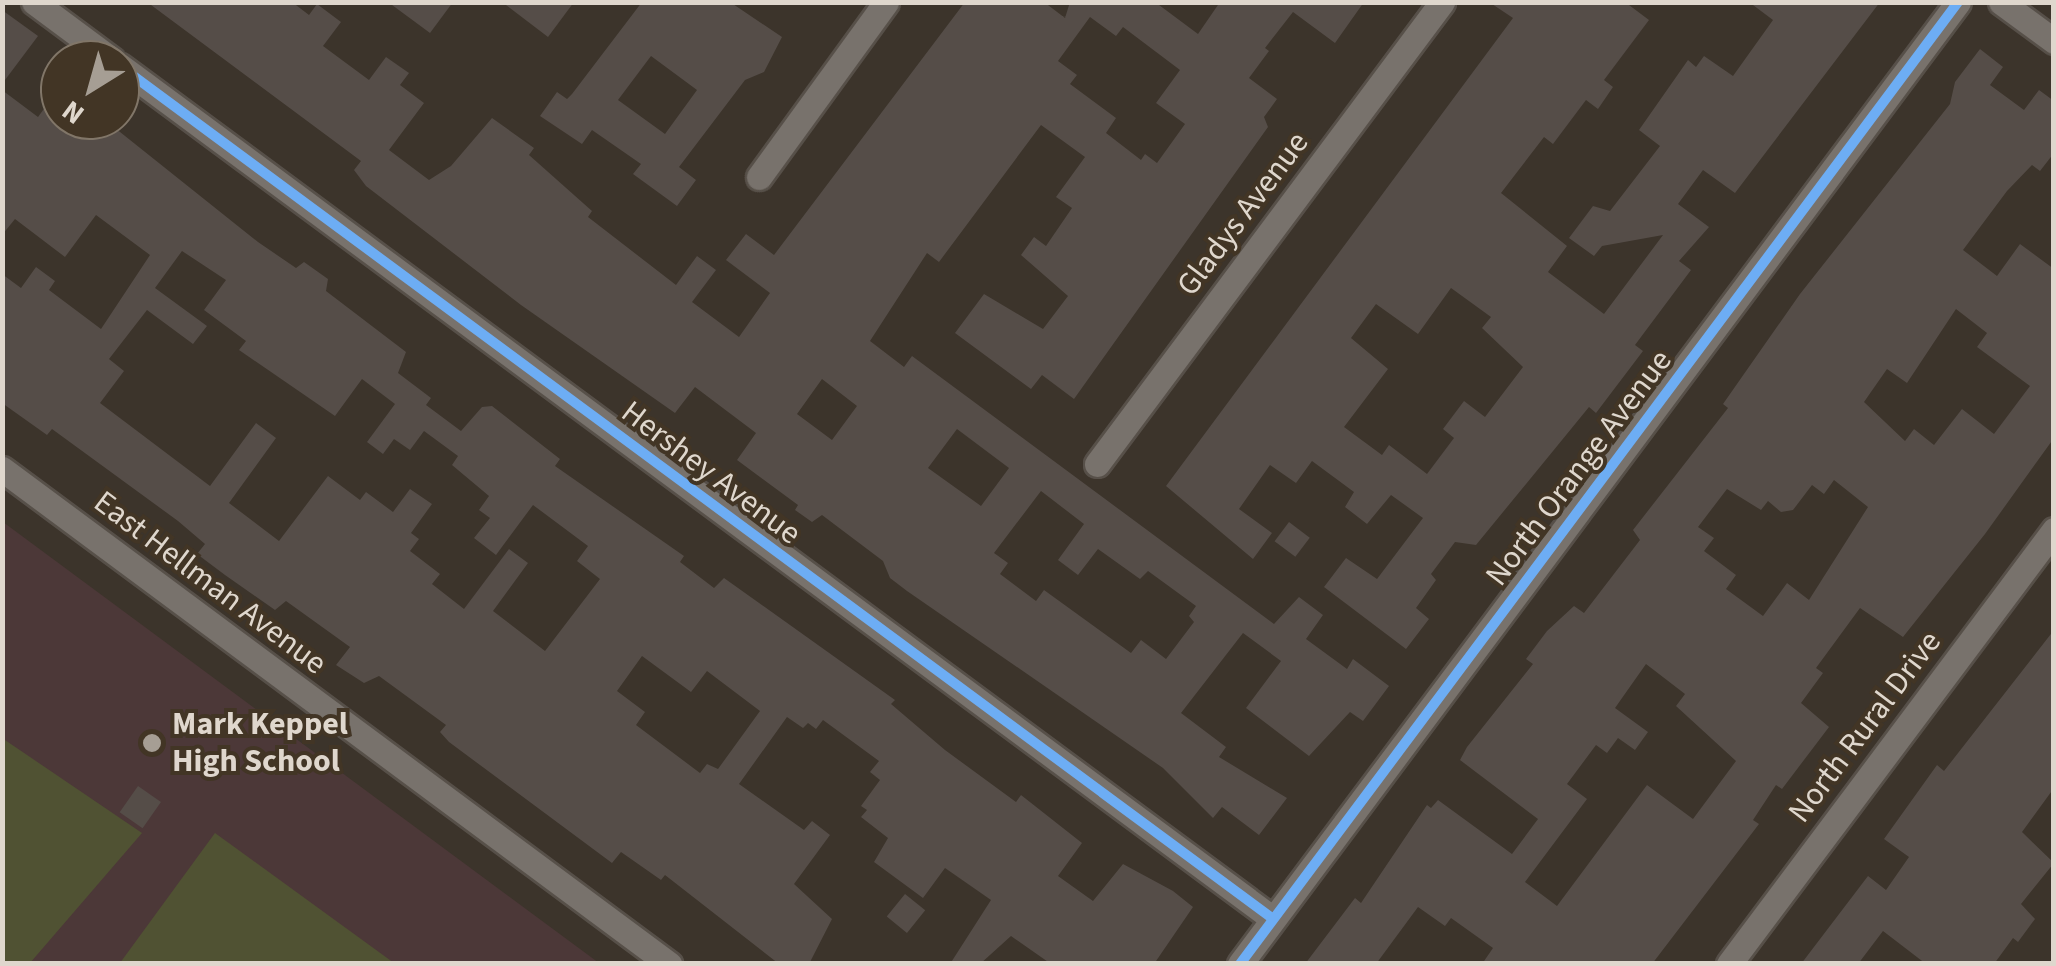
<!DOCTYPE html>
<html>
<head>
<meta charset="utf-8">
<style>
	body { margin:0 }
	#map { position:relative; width:2056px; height:966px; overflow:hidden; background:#3c342b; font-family:"Source Sans 3",sans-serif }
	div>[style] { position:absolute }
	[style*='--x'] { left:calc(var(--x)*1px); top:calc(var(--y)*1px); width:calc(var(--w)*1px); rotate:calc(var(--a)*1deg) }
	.education>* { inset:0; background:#4c3838 }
	.green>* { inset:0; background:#505233 }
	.building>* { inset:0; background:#554d48; transform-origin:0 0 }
	.roads { filter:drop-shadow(2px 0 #575049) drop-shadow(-2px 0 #575049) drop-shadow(0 2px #575049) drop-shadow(0 -2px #575049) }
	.minor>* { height:25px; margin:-12.5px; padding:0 12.5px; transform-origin:12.5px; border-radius:12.5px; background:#78726c }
	.cycleway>* { height:10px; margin:-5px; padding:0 5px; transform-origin:5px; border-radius:5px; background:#6dadf4 }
	.dots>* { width:28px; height:28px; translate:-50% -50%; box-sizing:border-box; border:5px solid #423525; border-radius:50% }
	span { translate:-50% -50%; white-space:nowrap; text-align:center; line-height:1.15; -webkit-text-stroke:8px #423525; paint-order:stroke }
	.street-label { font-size:32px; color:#dfd7cd }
	.poi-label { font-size:32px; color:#dfd7cd; font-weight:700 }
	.left { translate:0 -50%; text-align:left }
	.frame { position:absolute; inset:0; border:5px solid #dfd7cd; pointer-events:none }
	.north { position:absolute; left:40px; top:40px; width:100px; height:100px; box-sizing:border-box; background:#423525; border:2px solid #817668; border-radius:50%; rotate:217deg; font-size:28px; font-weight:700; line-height:40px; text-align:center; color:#dfd7cd }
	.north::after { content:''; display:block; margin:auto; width:35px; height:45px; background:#a69e94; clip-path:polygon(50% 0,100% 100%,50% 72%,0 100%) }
</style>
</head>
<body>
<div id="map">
	<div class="education">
		<div style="clip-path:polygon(3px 522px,599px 963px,3px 963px)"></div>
	</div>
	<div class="green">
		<div style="clip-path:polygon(2px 738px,142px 833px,30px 963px,3px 963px)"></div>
		<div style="clip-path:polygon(215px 833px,394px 963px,120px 963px)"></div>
	</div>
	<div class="building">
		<div style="clip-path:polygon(evenodd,147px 2px,292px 2px,309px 15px,317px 4px,341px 22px,323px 46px,369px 80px,386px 57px,409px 73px,400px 85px,424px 103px,389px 150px,429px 180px,451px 166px,492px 118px,534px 148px,529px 155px,592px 211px,588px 217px,676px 285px,697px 256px,716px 270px,692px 302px,739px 337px,770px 293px,726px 260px,746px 234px,774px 255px,965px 2px,1044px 2px,1065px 18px,1070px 2px,1155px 2px,1198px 34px,1220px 2px,1364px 2px,1335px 43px,1293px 12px,1265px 48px,1269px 51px,1249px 78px,1277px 99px,1264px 117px,1268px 127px,1074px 399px,1042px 375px,1031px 389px,955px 333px,984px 294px,1043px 329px,1068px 296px,1021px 255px,1034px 237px,1046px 246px,1072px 208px,1056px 197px,1085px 157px,1041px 125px,939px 262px,927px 253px,870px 341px,904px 367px,912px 356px,1274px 624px,1299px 597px,1323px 615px,1306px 639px,1347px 669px,1353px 659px,1389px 686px,1363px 721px,1350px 712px,1309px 756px,1246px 708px,1281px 661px,1243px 633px,1181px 713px,1226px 747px,1219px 757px,1287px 798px,1259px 835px,1222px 807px,1213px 818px,1163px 768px,907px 591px,890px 578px,883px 561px,822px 515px,812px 522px,795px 510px,798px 505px,737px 460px,756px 433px,695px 387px,675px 413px,521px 305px,366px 186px,354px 170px,361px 161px,147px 2px,1090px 17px,1116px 36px,1123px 27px,1180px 70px,1156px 103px,1185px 124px,1157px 163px,1145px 154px,1141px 160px,1106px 133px,1116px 118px,1070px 84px,1077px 75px,1058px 61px,1090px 17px,147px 2px,822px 379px,857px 406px,832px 440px,797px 414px,822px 379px,147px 2px,957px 429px,1009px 468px,981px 506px,928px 468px,957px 429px,147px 2px,1041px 491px,1084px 524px,1058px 560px,1078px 575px,1098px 549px,1140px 579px,1148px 571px,1196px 606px,1189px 616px,1194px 622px,1166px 659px,1141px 640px,1131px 653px,1044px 590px,1036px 601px,1000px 574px,1008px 563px,994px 553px,1041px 491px)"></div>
		<div style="clip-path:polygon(388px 2px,453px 2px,430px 33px)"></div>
		<div style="clip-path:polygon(502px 2px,574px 2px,548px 37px)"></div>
		<div style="clip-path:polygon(evenodd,642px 2px,730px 2px,782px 37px,764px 72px,745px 80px,679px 167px,696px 180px,677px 206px,633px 174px,641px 164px,592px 130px,582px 144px,540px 116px,557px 92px,567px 99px,572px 94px,642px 2px,651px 56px,697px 90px,665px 134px,618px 100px,651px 56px)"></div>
		<div style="clip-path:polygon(evenodd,1489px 2px,1625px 2px,1649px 20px,1604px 80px,1613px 87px,1598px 109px,1586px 100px,1553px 144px,1544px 137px,1501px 193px,1567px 246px,1548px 272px,1604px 314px,1663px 235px,1602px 246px,1594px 256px,1569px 238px,1593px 206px,1610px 211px,1660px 146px,1639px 130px,1688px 60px,1696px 67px,1704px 56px,1733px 76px,1773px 20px,1749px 2px,1880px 2px,1735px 193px,1703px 170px,1678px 204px,1709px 227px,1679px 261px,1691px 270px,1635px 345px,1643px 351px,1596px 413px,1589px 407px,1476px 545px,1455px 542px,1431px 574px,1436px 580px,1416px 608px,1429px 619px,1406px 649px,1324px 587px,1346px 558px,1377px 579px,1423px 518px,1391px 495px,1367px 524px,1345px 507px,1354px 492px,1312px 461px,1296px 483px,1270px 465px,1239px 509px,1272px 533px,1253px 559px,1166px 486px,1513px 18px,1489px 2px,1451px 288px,1491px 317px,1482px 328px,1523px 367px,1485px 417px,1464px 401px,1443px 429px,1454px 438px,1427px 474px,1389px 445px,1382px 455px,1344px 427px,1388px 369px,1351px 338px,1376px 304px,1418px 334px,1451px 288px)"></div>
		<div style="clip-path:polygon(2px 10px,38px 36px,2px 84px)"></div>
		<div style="clip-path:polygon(evenodd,1980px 49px,2003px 67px,1990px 85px,2024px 110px,2039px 90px,2054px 101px,2054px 153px,2040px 171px,2032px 165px,2007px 191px,1963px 250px,1997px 276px,2020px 244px,2054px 269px,2054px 438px,1985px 534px,1903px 637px,1860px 608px,1816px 668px,1823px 673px,1801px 703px,1829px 727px,1782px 789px,1776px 785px,1753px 820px,1759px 824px,1652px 964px,1482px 964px,1493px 948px,1451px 918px,1445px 926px,1418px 907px,1376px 964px,1305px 964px,1355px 898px,1361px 903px,1427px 805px,1431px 808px,1438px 800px,1512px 854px,1538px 819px,1460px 760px,1467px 747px,1533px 664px,1526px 659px,1547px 631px,1574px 606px,1584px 613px,1640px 540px,1633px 530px,1728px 408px,1723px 404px,1800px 294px,1950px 104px,1955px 82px,1980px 49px,1956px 309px,1987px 333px,1977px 347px,2030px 386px,1994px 434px,1962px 409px,1934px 445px,1914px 429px,1905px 441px,1864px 402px,1887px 369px,1907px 383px,1956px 309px,1980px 49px,1834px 480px,1868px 507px,1809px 600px,1787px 583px,1763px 616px,1726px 589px,1736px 575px,1704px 551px,1714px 538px,1698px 527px,1727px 489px,1761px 510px,1768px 501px,1781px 512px,1793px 510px,1812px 485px,1824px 494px,1834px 480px,1980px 49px,1646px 664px,1685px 694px,1676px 706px,1736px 761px,1693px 819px,1647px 785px,1557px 906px,1525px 882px,1587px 799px,1567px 784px,1596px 745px,1607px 753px,1618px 738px,1635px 750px,1648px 732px,1615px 708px,1646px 664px)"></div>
		<div style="clip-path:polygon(evenodd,2px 90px,38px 117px,46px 106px,60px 120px,105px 120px,258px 242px,296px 268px,304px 262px,328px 279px,326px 291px,406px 352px,398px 373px,431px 398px,426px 405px,461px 431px,482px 407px,492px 406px,560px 459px,555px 466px,684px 556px,680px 562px,714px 588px,724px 578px,895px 700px,891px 704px,945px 750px,1016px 802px,1021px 795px,1082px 843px,1058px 876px,1093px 901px,1123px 864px,1173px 891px,1193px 907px,1154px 964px,1051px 964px,1011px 936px,980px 964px,950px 964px,991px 900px,945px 868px,923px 898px,874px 862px,888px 838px,861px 817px,867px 810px,861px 806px,880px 780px,870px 772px,879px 761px,823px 720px,816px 729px,808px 723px,803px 728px,787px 717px,739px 784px,804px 830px,812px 821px,830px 835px,794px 884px,832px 919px,809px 964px,779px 964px,665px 875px,661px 880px,621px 852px,612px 863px,449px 742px,440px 732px,446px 725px,379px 676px,364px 683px,336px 665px,350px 647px,286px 601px,275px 610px,225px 575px,197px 554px,205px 544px,178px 521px,52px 429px,47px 435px,2px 403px,2px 274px,21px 288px,36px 267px,55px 281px,49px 290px,101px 329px,150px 255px,96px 215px,65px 257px,15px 219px,2px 235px,2px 90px,182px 251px,226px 280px,204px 310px,246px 341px,239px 350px,335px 416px,362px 379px,395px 404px,367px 442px,383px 454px,394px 439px,410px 450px,424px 431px,458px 456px,452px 465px,489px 496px,479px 510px,490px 518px,474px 538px,496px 555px,533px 505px,588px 546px,577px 561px,600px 579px,545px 651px,493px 611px,528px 563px,509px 549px,464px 609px,432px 584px,440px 574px,410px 551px,419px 539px,411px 533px,432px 504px,410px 489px,393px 512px,366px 492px,360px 500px,328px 476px,279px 541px,229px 503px,276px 438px,256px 423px,210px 486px,100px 403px,124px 371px,109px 359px,147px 310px,193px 344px,207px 326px,155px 288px,182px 251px,2px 90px,642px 656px,691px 692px,707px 671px,760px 711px,718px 769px,707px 764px,700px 773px,636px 725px,645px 712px,617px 691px,642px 656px)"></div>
		<div style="left:1289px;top:522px;width:26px;height:24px;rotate:37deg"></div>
		<div style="clip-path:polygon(2054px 630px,2054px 788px,2022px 832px,2054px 863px,2021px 904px,2035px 919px,2018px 942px,2013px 938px,1994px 964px,1926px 964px,1883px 931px,1858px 964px,1801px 964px,1868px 876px,1886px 890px,1909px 857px,1884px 839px,1937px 765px,1944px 771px)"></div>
		<div style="left:138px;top:786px;width:28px;height:32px;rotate:35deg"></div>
		<div style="left:905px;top:894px;width:26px;height:29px;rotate:39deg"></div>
	</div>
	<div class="roads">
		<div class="minor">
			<div style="--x:34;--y:2;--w:97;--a:36.6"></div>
			<div style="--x:2001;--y:2;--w:66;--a:36.3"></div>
			<div style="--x:120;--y:66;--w:1434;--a:36.49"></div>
			<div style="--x:759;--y:177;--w:216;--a:-54"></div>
			<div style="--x:1097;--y:464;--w:577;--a:-53.25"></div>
			<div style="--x:2;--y:469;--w:831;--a:36.58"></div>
			<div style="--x:1240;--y:964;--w:1200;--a:-53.26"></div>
			<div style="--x:1729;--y:964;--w:542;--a:-53.17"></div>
		</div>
	</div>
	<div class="cycleway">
		<div style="--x:120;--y:66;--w:1434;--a:36.49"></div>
		<div style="--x:1240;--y:964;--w:1200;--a:-53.26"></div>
	</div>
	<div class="dots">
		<div style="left:152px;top:743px;background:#a69e94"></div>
	</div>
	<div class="street-label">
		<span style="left:1243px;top:214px;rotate:-53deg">Gladys Avenue</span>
		<span style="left:1579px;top:468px;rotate:-53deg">North Orange Avenue</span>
		<span style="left:711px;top:473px;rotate:37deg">Hershey Avenue</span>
		<span style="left:210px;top:583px;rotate:37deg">East Hellman Avenue</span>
		<span style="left:1865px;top:727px;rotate:-53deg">North Rural Drive</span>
	</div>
	<div class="poi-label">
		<span class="left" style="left:172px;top:743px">Mark Keppel<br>High School</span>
	</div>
	<div class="frame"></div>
	<div class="north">N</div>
</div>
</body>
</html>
